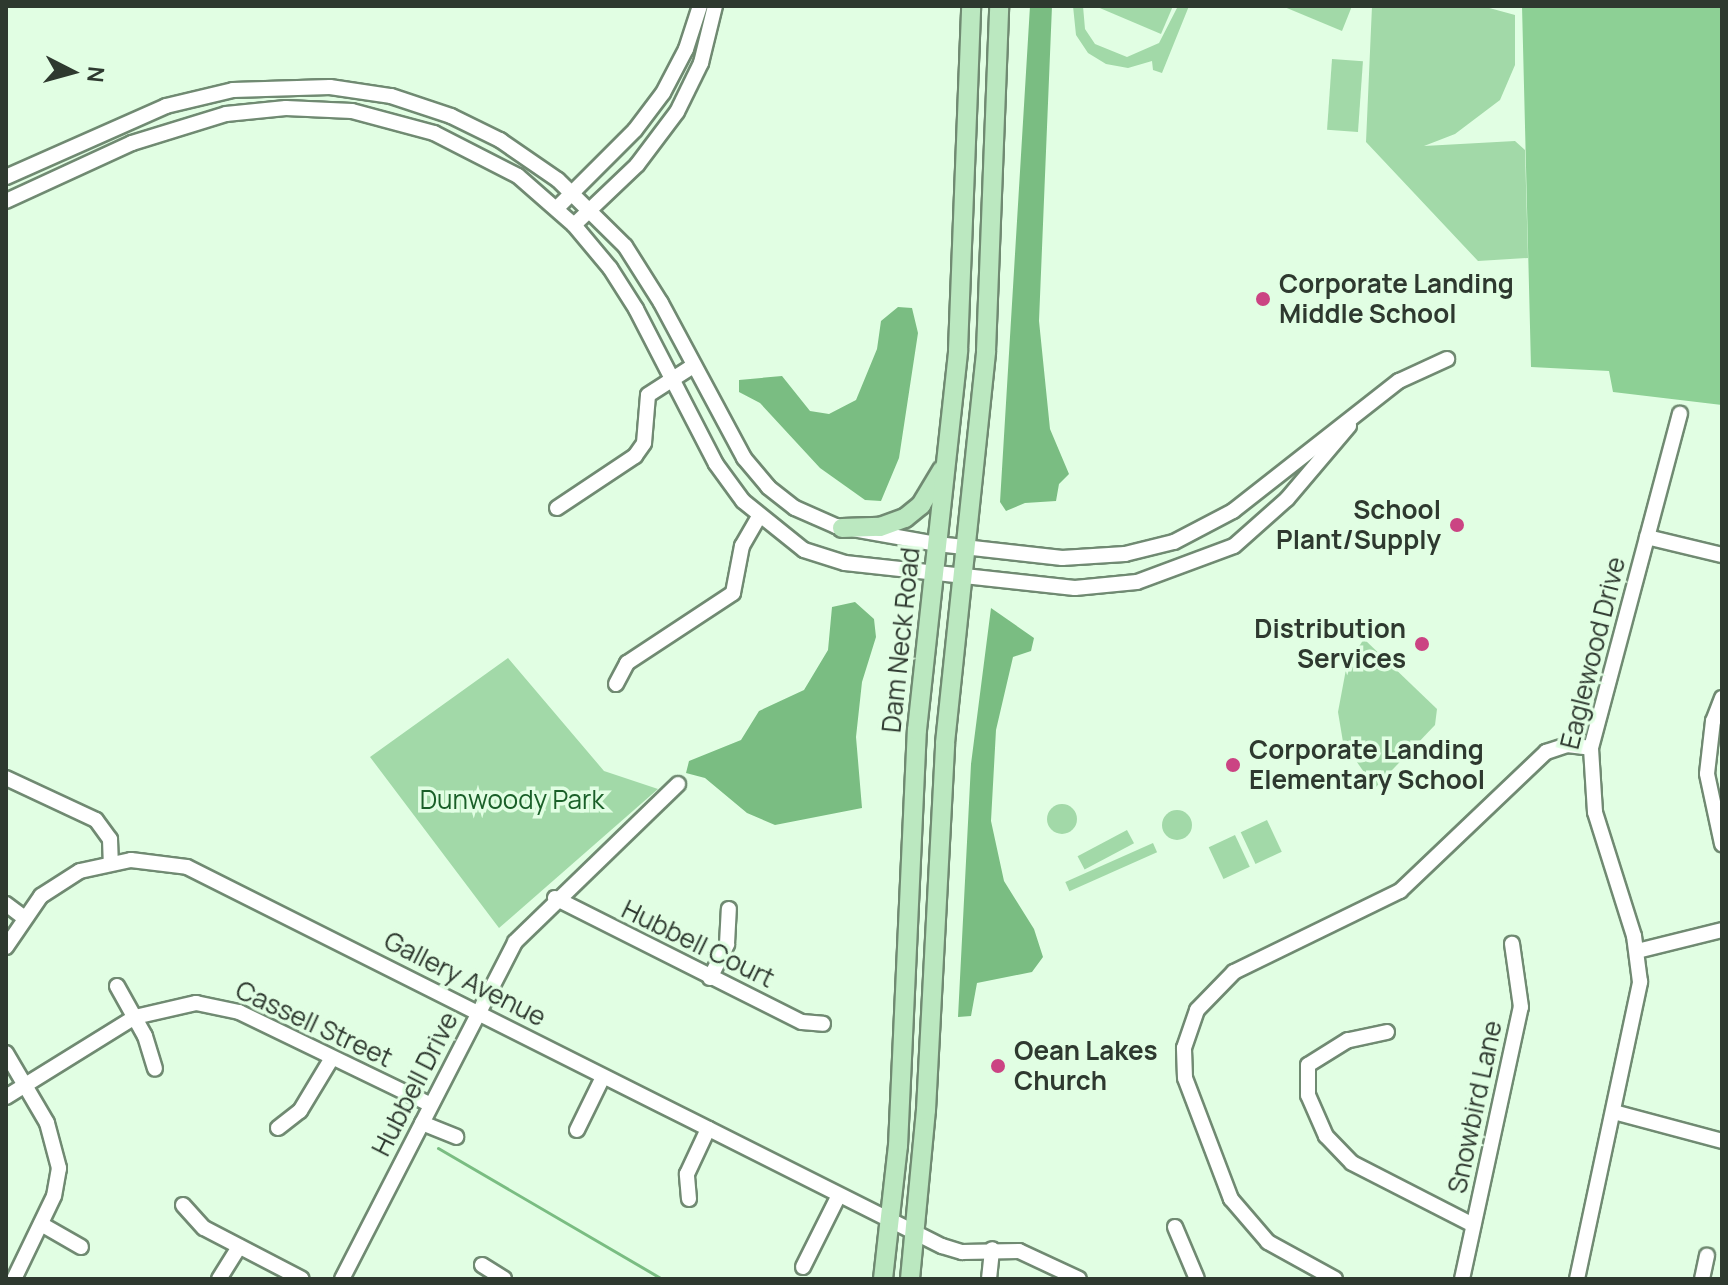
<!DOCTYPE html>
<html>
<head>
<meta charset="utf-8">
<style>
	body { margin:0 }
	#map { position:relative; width:1728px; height:1285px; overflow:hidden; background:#e1fee3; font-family:Manrope,sans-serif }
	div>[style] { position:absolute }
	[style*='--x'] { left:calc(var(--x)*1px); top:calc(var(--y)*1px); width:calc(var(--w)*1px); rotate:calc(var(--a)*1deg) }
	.green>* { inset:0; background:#a2d9a8; transform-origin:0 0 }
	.round { border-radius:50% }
	.forest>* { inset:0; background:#8dd095 }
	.water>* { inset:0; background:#7abd82 }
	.stream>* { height:3px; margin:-1.5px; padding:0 1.5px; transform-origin:1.5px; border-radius:1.5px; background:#7abd82 }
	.roads { filter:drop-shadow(2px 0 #708a72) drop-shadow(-2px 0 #708a72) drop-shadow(0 2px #708a72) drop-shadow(0 -2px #708a72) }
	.minor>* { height:14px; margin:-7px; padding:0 7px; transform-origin:7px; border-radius:7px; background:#fff }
	.major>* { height:18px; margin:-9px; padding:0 9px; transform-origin:9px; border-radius:9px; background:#bbe8c0 }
	.dots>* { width:22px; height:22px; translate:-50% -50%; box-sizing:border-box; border:4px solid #e1fee3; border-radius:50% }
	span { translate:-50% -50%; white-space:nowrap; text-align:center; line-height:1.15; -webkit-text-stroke:7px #e1fee3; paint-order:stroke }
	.poi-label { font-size:26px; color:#2e392f; font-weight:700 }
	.left { translate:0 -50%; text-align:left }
	.right { translate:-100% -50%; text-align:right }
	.street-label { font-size:26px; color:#2e392f }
	.park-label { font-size:26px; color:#195f28 }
	.frame { position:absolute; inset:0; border:8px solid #2e392f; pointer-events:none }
	.north { position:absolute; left:32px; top:32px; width:80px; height:80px; -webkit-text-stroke:6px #e1fee3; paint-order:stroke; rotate:96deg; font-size:22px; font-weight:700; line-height:32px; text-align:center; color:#2e392f }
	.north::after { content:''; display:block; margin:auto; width:28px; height:36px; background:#2e392f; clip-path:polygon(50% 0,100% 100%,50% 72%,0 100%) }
</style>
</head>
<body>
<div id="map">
	<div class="green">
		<div style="clip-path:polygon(1073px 6px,1083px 6px,1085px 29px,1095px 44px,1127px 57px,1159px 43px,1178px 6px,1189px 6px,1162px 73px,1153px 70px,1152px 61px,1128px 68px,1106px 64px,1088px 53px,1076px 35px)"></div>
		<div style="clip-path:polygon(1095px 6px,1173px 6px,1161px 34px)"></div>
		<div style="clip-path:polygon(1282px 6px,1352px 6px,1342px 31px)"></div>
		<div style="clip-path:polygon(1372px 6px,1482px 6px,1515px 15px,1515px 65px,1500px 100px,1455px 134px,1424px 146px,1515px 141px,1525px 150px,1528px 258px,1478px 261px,1366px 142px)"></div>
		<div style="left:1332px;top:59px;width:31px;height:71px;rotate:4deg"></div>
		<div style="clip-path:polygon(1364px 639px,1437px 709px,1435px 725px,1375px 788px,1343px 742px,1338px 712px,1347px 664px)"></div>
		<div style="clip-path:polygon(508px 658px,604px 771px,658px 789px,499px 928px,370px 757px)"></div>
		<div class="round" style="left:1047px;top:804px;width:30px;height:30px"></div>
		<div class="round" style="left:1162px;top:810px;width:30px;height:30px"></div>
		<div style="left:1267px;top:820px;width:35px;height:29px;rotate:65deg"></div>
		<div style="left:1127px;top:830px;width:15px;height:56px;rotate:62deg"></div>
		<div style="left:1235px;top:835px;width:35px;height:29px;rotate:65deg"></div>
		<div style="left:1153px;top:843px;width:10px;height:96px;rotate:66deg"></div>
	</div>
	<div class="forest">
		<div style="clip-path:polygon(1522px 6px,1722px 6px,1722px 405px,1613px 392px,1609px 371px,1531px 367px)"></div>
	</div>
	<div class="water">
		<div style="clip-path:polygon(1030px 6px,1052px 6px,1039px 321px,1050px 429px,1069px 474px,1059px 484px,1056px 501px,1025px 503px,1006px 511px,1000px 502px)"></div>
		<div style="clip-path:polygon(898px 307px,912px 308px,918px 333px,899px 458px,881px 501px,865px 500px,820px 468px,760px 403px,739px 392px,739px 380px,782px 376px,810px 411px,829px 414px,856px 400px,877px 349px,881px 321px)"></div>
		<div style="clip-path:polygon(855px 602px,874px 619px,876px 637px,862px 682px,856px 737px,862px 808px,775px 825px,747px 813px,705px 778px,686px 773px,689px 761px,741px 740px,759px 711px,804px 690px,828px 650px,832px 607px)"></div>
		<div style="clip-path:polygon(991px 608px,1034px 638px,1031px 651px,1013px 657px,996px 730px,991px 821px,1004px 881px,1034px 929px,1043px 957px,1032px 972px,977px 983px,971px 1016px,958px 1017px,971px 764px)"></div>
	</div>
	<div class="stream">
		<div style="--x:438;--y:1148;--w:259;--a:30.3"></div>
	</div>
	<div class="roads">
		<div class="minor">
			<div style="--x:6;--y:177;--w:175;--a:-23.9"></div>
			<div style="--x:166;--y:106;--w:69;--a:-13.4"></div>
			<div style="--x:233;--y:90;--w:97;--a:-1.8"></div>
			<div style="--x:330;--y:87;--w:62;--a:8.4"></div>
			<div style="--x:391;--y:96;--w:63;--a:18.4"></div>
			<div style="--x:451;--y:116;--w:55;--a:26.1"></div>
			<div style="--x:500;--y:140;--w:70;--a:34.6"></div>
			<div style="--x:558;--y:180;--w:94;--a:44.6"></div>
			<div style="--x:625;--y:246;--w:67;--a:57.7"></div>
			<div style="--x:661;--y:303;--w:176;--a:61.8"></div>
			<div style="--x:744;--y:458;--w:38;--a:50"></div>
			<div style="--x:768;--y:487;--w:34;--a:38"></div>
			<div style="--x:795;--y:508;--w:45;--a:23.7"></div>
			<div style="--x:836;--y:526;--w:103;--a:10.1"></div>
			<div style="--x:937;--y:544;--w:126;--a:6.4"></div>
			<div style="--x:1062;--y:558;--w:63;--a:-3.6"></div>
			<div style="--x:1125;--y:554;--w:50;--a:-13.8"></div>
			<div style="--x:1174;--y:542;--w:67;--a:-27.7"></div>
			<div style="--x:1233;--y:511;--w:211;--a:-38.1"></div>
			<div style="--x:1399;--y:381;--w:53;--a:-24.6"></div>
			<div style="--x:6;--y:201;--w:139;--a:-24.7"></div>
			<div style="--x:132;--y:143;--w:98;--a:-17.1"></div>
			<div style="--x:226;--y:114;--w:60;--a:-5.7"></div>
			<div style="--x:286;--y:108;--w:66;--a:2.6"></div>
			<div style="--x:352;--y:111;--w:85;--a:15"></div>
			<div style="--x:434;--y:133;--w:94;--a:27.1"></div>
			<div style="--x:518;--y:176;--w:74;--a:41.2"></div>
			<div style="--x:574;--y:225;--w:56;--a:50.1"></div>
			<div style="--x:610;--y:268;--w:49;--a:57.6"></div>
			<div style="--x:636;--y:309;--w:174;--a:62.7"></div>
			<div style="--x:716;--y:464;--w:46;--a:53.9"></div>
			<div style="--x:743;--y:501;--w:78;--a:38.8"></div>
			<div style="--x:804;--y:550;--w:43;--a:17.6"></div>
			<div style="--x:845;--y:563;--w:231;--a:6.2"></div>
			<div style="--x:1075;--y:588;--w:62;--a:-5.5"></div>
			<div style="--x:1137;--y:582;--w:103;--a:-20.4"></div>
			<div style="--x:1234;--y:546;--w:71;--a:-41.6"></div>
			<div style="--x:1287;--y:499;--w:96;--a:-49.7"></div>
			<div style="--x:557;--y:208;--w:110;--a:-45"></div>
			<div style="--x:635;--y:130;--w:46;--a:-52.9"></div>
			<div style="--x:663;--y:93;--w:50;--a:-62.4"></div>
			<div style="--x:686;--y:49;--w:45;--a:-72"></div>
			<div style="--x:574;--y:225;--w:87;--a:-43.6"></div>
			<div style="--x:637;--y:165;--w:66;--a:-53"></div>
			<div style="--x:677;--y:112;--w:55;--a:-63.9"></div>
			<div style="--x:701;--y:63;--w:59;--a:-76.2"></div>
			<div style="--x:557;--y:508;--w:94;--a:-33.7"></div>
			<div style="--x:635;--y:456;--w:16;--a:-55"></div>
			<div style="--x:644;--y:443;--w:48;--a:-85.2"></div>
			<div style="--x:648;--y:395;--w:54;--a:-32.8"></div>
			<div style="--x:1647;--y:537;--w:77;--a:13.5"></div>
			<div style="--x:616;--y:684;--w:24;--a:-62"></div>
			<div style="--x:627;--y:663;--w:127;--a:-33.4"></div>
			<div style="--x:733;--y:593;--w:48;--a:-79.2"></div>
			<div style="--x:742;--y:546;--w:34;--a:-60"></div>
			<div style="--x:1722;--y:698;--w:25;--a:111"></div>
			<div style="--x:1713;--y:721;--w:53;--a:96.5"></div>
			<div style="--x:1707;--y:774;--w:72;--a:77.9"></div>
			<div style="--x:6;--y:778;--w:99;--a:25"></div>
			<div style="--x:96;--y:820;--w:24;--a:54"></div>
			<div style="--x:110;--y:839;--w:23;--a:88"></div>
			<div style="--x:555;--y:898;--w:276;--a:26.7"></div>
			<div style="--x:802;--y:1022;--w:21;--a:5"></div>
			<div style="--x:6;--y:904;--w:21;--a:37"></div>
			<div style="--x:6;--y:947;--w:62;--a:-55.5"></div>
			<div style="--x:41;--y:896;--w:46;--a:-32.7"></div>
			<div style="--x:80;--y:871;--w:52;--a:-12.2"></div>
			<div style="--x:131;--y:860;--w:56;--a:7.1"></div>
			<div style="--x:187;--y:867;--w:845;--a:26.66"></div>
			<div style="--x:942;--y:1246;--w:21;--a:17"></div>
			<div style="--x:962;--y:1252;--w:57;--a:-1"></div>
			<div style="--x:1019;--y:1251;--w:66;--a:25"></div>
			<div style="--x:1637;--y:951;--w:88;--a:-13.9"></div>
			<div style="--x:710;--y:978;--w:38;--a:-63"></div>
			<div style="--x:727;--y:944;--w:35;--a:-87"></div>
			<div style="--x:117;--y:986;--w:57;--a:60.8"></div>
			<div style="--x:145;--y:1036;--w:34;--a:73"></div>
			<div style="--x:1387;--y:1032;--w:40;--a:168"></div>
			<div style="--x:1348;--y:1040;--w:47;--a:148"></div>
			<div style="--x:1308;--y:1065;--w:30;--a:90"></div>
			<div style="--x:1308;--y:1095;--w:45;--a:66.3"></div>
			<div style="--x:1326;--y:1136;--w:37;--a:46"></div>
			<div style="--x:1352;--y:1163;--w:136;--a:27.1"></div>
			<div style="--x:6;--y:1053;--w:81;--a:59.6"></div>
			<div style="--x:47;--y:1123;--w:47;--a:75.1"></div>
			<div style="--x:59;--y:1168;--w:28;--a:100"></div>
			<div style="--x:54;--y:1196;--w:92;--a:115.7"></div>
			<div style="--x:6;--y:1097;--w:152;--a:-31.8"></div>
			<div style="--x:135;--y:1017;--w:63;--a:-12.9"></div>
			<div style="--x:196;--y:1003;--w:44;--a:11.8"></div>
			<div style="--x:239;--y:1012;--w:213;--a:25.8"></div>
			<div style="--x:1614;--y:1112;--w:112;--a:15"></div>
			<div style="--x:422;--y:1123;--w:37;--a:22"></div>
			<div style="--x:278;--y:1128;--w:28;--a:-38"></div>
			<div style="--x:300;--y:1111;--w:62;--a:-58.9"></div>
			<div style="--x:577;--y:1130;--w:59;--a:-63.9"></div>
			<div style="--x:689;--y:1199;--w:25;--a:-95"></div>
			<div style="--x:687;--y:1174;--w:50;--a:-65"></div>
			<div style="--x:183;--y:1205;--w:31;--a:48"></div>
			<div style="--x:204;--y:1228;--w:110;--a:27.5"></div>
			<div style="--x:41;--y:1224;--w:46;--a:29.9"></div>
			<div style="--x:1175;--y:1227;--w:56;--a:67.1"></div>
			<div style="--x:482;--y:1265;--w:26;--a:32"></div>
			<div style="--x:803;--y:1267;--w:80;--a:-63.4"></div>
			<div style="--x:219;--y:1279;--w:38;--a:-58"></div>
			<div style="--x:342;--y:1279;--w:379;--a:-62.8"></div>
			<div style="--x:515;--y:942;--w:227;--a:-44.1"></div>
			<div style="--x:989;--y:1279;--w:30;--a:-84"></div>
			<div style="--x:1335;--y:1279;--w:77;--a:-151.1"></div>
			<div style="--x:1268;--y:1242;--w:57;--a:-130.7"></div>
			<div style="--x:1231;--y:1199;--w:129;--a:-110.8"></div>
			<div style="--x:1185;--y:1078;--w:30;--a:-92"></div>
			<div style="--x:1184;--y:1048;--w:40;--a:-71.1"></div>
			<div style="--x:1197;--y:1010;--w:53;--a:-45.8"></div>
			<div style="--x:1234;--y:972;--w:185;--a:-26"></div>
			<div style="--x:1400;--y:891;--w:202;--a:-43.6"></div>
			<div style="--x:1546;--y:752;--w:22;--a:-18"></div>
			<div style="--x:1567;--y:745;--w:24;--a:7"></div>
			<div style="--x:1462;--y:1279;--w:278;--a:-77.8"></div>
			<div style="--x:1521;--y:1007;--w:64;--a:-98.1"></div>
			<div style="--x:1577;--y:1279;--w:304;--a:-78"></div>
			<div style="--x:1640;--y:982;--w:46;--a:-97.4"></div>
			<div style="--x:1634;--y:936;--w:130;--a:-107.5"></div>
			<div style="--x:1595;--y:812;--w:64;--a:-93.6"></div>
			<div style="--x:1591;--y:748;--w:346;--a:-75.1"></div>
			<div style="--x:1702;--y:1279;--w:24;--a:-78"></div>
		</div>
		<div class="major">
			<div style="--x:842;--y:528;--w:38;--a:-2"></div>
			<div style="--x:880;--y:527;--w:27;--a:-20"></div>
			<div style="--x:905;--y:518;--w:21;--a:-39"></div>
			<div style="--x:921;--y:505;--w:41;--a:-59"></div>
			<div style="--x:883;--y:1279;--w:134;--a:-83.6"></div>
			<div style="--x:898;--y:1146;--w:416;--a:-87.4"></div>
			<div style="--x:917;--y:730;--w:382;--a:-83.8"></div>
			<div style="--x:958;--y:350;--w:344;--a:-87.8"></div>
			<div style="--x:910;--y:1279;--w:170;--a:-84.6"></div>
			<div style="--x:926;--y:1110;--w:367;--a:-87"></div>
			<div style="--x:945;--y:743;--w:394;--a:-84"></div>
			<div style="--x:986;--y:351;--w:345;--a:-87.8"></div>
		</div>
	</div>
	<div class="dots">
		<div style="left:1263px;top:299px;background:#cb4483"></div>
		<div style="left:1457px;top:525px;background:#cb4483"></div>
		<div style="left:1422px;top:644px;background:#cb4483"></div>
		<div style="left:1233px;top:765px;background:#cb4483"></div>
		<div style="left:998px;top:1066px;background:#cb4483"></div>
	</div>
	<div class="poi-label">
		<span class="left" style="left:1279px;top:299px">Corporate Landing<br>Middle School</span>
		<span class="right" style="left:1441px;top:525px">School<br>Plant/Supply</span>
		<span class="right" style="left:1406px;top:644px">Distribution<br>Services</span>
		<span class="left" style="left:1249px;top:765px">Corporate Landing<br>Elementary School</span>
		<span class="left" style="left:1014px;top:1066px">Oean Lakes<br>Church</span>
	</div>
	<div class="street-label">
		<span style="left:901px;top:640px;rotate:-84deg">Dam Neck Road</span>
		<span style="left:1593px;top:653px;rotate:-76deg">Eaglewood Drive</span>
		<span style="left:698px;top:944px;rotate:26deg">Hubbell Court</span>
		<span style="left:465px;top:979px;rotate:27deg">Gallery Avenue</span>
		<span style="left:314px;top:1024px;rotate:25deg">Cassell Street</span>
		<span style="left:415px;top:1084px;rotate:-63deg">Hubbell Drive</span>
		<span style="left:1475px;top:1107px;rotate:-78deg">Snowbird Lane</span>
	</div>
	<div class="park-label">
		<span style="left:512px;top:800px">Dunwoody Park</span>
	</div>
	<div class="frame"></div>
	<div class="north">N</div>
</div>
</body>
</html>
